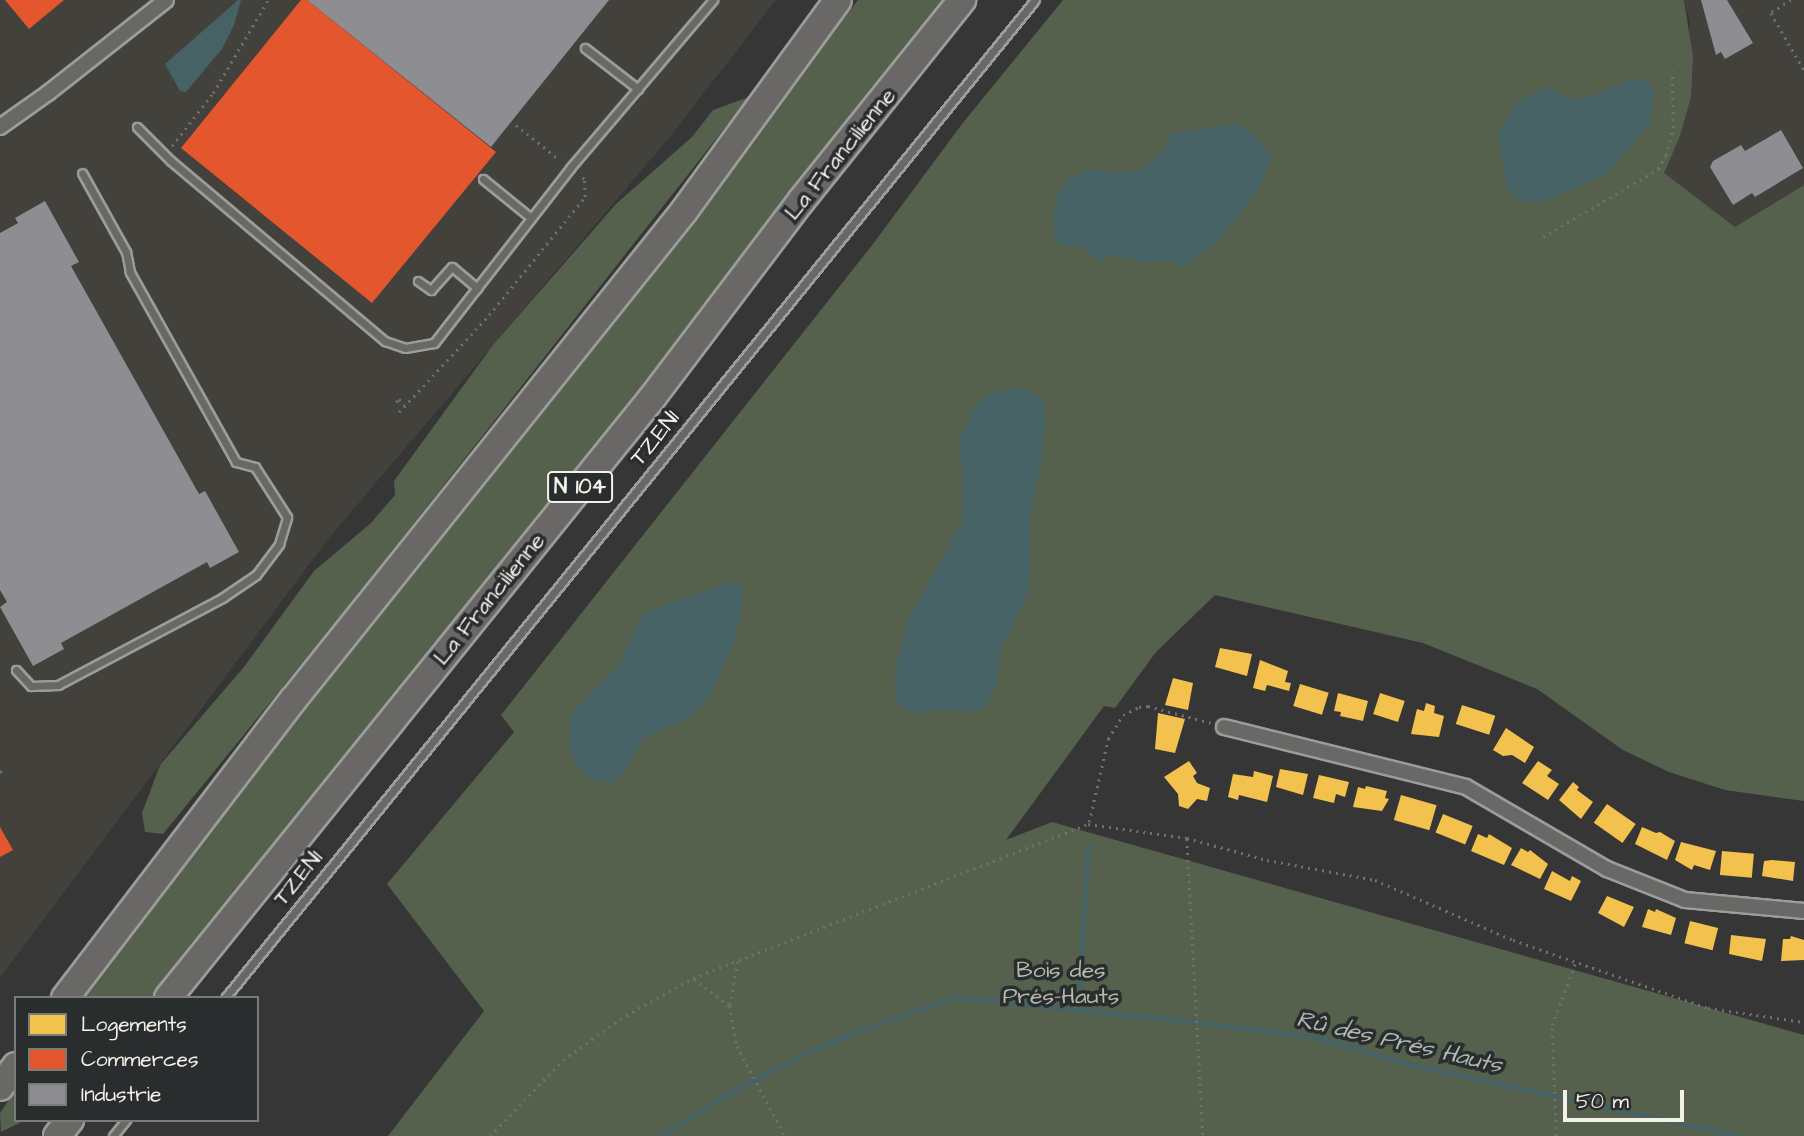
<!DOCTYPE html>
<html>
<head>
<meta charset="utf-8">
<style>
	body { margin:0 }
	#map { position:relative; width:1804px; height:1136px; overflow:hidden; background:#363636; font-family:"Architects Daughter",sans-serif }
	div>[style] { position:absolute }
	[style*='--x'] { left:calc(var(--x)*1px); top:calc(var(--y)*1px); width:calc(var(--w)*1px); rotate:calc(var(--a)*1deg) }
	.built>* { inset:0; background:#42413c }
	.green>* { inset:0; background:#55614d }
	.water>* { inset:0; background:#466265 }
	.homes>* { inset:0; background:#f2c14e; transform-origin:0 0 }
	.shops>* { inset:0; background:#e4572e }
	.industry>* { inset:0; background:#8d8d92 }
	.stream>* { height:5px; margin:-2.5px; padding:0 2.5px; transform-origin:2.5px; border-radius:2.5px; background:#466265 }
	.path>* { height:2.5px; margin-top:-1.25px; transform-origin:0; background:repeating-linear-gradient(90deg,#70706f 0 2px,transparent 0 7px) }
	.roads { filter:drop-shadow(2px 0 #9c9c9a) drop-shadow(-2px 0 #9c9c9a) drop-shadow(0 2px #9c9c9a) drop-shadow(0 -2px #9c9c9a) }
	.lane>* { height:7px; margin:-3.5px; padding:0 3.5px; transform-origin:3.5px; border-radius:3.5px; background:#696866 }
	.street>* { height:14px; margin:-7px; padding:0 7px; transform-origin:7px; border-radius:7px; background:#696866 }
	.highway>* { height:26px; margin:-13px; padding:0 13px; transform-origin:13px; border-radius:13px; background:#696866 }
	span { translate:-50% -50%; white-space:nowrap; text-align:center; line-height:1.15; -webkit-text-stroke:7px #2a2d2e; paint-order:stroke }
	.shield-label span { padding:2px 5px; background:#2a2d2e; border:2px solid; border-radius:5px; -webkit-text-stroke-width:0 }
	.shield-label { font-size:21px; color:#f4f1e8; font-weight:700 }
	.street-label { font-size:23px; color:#f4f1e8 }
	.park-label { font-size:23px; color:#b6baac }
	.water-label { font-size:24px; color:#afb9b6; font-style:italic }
	.legend { position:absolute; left:14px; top:996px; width:245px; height:126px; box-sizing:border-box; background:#2a2d2e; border:2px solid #7b7b78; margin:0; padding:9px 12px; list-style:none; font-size:21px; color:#f4f1e8 }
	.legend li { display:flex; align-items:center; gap:14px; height:35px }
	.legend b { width:35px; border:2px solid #7b7b78 }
	.scale { position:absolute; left:1563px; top:1090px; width:121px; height:32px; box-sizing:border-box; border:4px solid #f4f1e8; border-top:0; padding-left:9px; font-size:21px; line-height:24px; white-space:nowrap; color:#f4f1e8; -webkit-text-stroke:5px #2a2d2e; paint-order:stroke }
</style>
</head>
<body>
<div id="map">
	<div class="built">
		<div style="clip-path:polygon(0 0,776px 0,669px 138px,328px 539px,0 978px)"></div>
		<div style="clip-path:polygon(1684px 0,1804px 0,1804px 185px,1735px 227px,1663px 173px,1680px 136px,1690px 22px)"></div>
	</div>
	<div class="green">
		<div style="clip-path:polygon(858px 0,947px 0,555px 501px,152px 998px,83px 998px,282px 733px,584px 356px)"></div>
		<div style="clip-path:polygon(1063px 0,1684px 0,1693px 57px,1691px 97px,1680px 136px,1664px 173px,1735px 227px,1804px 185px,1804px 801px,1725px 790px,1669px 772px,1623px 750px,1537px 689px,1423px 643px,1215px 595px,1156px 652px,1115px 708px,1104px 706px,1006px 840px,1052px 822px,1804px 1035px,1804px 1136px,388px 1136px,484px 1011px,387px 884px,514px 732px,501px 715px,873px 244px,962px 124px)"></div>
		<div style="clip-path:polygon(749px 97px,348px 607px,163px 834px,145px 832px,142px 813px,160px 765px,244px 667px,314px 571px,371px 523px,395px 495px,394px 481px,493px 345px,616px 204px,692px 137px,713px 110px)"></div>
		<div style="clip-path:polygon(16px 1089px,16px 1120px,26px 1120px,1px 1132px,0 1113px)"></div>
	</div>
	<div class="water">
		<div style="clip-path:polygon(238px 0,241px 0,234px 25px,222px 49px,186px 92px,180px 91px,165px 64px)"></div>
		<div style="clip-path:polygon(1643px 78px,1652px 85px,1654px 93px,1650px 124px,1607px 174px,1541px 203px,1521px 201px,1507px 188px,1498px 133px,1516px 103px,1547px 86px,1563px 95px,1582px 100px,1627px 81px)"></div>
		<div style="clip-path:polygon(1237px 124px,1254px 135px,1272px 156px,1259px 189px,1221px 238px,1183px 268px,1169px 260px,1148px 263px,1112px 255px,1098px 262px,1082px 246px,1061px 246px,1054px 234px,1054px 214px,1058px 194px,1068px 179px,1089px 169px,1113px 173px,1137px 171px,1165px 151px,1170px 134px)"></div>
		<div style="clip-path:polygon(1022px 387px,1043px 398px,1046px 416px,1041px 462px,1030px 514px,1030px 579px,1027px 595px,1001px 649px,997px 686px,986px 706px,978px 711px,939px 710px,915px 713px,900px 707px,895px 700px,895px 670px,909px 619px,962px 521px,963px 476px,958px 444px,971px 413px,985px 395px)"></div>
		<div style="clip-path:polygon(730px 583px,742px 583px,742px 610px,734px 642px,710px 696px,694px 715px,643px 738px,625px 772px,612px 783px,588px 779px,574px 759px,568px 739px,573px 712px,619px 665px,642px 615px,669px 603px)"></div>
	</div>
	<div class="homes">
		<div style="clip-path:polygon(1220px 648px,1252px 654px,1247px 676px,1215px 667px)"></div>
		<div style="clip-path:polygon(1260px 660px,1288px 671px,1285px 682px,1291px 683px,1289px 691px,1267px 685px,1265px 691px,1253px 688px)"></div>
		<div style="clip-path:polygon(1173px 678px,1193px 683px,1188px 710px,1165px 705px)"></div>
		<div style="left:1300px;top:684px;width:30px;height:23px;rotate:17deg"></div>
		<div style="clip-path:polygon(1338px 693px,1368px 701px,1363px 721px,1340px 716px,1341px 712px,1334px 711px)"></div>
		<div style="left:1380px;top:693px;width:26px;height:22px;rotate:18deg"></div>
		<div style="clip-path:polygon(1426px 703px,1435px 706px,1434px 713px,1444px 716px,1439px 737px,1411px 734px,1417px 709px,1424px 711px)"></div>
		<div style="left:1462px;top:705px;width:35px;height:20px;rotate:18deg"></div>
		<div style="clip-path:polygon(1158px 713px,1185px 719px,1175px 753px,1155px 749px)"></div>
		<div style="clip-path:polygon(1506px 728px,1534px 747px,1525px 763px,1512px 755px,1503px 756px,1493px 750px)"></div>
		<div style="clip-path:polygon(1189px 761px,1197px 773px,1193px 776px,1197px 783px,1210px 788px,1207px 801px,1197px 799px,1188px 809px,1179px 806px,1178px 794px,1164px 777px)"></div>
		<div style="clip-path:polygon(1538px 761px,1552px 770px,1547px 776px,1559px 784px,1548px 800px,1522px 783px)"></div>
		<div style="clip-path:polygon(1280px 769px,1308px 774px,1303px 795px,1276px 787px)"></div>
		<div style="clip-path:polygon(1254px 771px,1273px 776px,1267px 802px,1239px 795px,1238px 800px,1228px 797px,1233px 774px,1253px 777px)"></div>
		<div style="clip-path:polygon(1319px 775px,1349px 782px,1345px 797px,1336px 794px,1334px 803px,1313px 798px)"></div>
		<div style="clip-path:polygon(1573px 782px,1579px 787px,1577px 790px,1593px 802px,1581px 819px,1559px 800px)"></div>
		<div style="clip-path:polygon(1366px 786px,1387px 791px,1385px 798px,1389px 799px,1382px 811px,1353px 807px,1358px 787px,1365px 789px)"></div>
		<div style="left:1401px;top:795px;width:37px;height:26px;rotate:16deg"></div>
		<div style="left:1607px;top:804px;width:35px;height:23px;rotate:35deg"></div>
		<div style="left:1443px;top:814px;width:32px;height:20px;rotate:22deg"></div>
		<div style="clip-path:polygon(1642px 827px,1656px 833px,1660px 832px,1675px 841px,1667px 860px,1635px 844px)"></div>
		<div style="clip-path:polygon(1478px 834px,1487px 838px,1489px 834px,1512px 848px,1504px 865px,1471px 851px)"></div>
		<div style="clip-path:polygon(1681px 842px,1716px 851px,1710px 870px,1694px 865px,1692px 870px,1675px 860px)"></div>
		<div style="clip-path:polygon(1521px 848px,1528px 852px,1530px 850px,1548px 864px,1540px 879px,1511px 865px)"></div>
		<div style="left:1722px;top:851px;width:32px;height:24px;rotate:5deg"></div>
		<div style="clip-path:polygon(1772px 860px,1795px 862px,1793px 881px,1762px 876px,1764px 861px)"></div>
		<div style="clip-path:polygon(1552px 871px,1570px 881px,1572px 876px,1581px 881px,1571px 901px,1544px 889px)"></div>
		<div style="clip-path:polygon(1607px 896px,1634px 907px,1624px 927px,1598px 913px)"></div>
		<div style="clip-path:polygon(1648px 909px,1655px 912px,1656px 909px,1676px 918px,1671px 935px,1642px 927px)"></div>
		<div style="left:1690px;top:921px;width:29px;height:23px;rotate:14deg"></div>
		<div style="clip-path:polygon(1731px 935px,1766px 939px,1762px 961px,1729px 954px)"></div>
		<div style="clip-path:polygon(1791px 936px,1804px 940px,1804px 960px,1781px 961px,1783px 939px,1790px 939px)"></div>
	</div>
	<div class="shops">
		<div style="clip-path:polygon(5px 0,64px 0,29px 29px)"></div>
		<div style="clip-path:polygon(301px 0,307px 0,496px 152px,372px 303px,181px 148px)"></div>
		<div style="clip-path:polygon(0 827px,13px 850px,0 857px)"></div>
	</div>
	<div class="industry">
		<div style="clip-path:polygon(307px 0,609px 0,491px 147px)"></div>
		<div style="clip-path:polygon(1701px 0,1727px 0,1753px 43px,1725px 59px,1721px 52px,1716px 55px)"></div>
		<div style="clip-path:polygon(1781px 130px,1803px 168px,1755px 197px,1752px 193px,1733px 205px,1710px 167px,1713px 161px,1741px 145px,1745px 151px)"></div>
		<div style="clip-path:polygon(45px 201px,79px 262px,71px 266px,199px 494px,205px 491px,239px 552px,210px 568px,207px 562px,61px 643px,64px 649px,33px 666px,0 607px,7px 602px,0 590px,0 233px,18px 223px,15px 218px)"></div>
	</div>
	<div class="stream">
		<div style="--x:1078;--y:1010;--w:167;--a:-86.6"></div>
		<div style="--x:660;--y:1136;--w:89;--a:-31.7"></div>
		<div style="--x:736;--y:1089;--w:79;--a:-27.2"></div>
		<div style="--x:806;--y:1053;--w:53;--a:-23.2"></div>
		<div style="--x:855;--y:1032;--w:106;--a:-19.3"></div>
		<div style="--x:955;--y:997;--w:233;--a:5.9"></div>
		<div style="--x:1187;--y:1021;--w:128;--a:7.2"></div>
		<div style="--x:1314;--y:1037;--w:108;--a:15.6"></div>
		<div style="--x:1418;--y:1066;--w:329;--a:12.3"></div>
	</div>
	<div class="path">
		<div style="--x:1791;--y:0;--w:24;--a:147"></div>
		<div style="--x:1771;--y:13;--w:66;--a:59.9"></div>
		<div style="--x:516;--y:125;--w:56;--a:38.5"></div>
		<div style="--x:172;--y:146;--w:67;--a:-52.3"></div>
		<div style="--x:213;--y:93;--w:108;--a:-59.4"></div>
		<div style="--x:1543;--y:237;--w:134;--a:-30.6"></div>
		<div style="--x:1658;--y:169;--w:16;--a:-60"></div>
		<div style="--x:1666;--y:155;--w:28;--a:-75"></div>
		<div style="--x:1673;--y:128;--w:57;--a:-91"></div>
		<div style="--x:396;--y:402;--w:4;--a:-45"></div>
		<div style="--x:399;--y:399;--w:8;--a:45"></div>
		<div style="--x:399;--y:412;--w:132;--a:-47.1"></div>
		<div style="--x:489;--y:315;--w:152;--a:-50.9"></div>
		<div style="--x:585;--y:197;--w:18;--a:-93"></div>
		<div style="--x:584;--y:179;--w:6;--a:-141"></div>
		<div style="--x:0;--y:772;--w:4;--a:-34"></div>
		<div style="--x:1089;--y:822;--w:85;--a:-77.1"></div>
		<div style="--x:1108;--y:739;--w:28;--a:-58"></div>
		<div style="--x:1123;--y:715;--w:18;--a:-27"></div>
		<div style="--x:1139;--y:707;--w:9;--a:-6"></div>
		<div style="--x:1148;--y:706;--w:65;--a:15.1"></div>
		<div style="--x:1187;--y:839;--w:297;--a:86.9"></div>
		<div style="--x:738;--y:962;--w:45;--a:100.3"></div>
		<div style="--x:730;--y:1006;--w:41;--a:80.1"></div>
		<div style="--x:737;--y:1046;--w:102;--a:61.9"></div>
		<div style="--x:694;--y:979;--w:45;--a:36.9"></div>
		<div style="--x:490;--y:1136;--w:105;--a:-46.2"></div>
		<div style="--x:563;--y:1060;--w:70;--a:-35.7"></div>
		<div style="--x:620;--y:1019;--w:84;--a:-29.3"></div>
		<div style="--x:693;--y:978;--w:424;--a:-21.3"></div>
		<div style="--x:1088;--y:824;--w:100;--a:8"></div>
		<div style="--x:1187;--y:838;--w:83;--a:15.4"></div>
		<div style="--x:1267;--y:860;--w:110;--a:10.5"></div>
		<div style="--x:1375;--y:880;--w:150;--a:23.5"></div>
		<div style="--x:1513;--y:940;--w:207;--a:19.2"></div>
		<div style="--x:1708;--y:1008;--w:97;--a:8.3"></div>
		<div style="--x:1556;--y:1136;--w:111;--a:-92.1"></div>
		<div style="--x:1552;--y:1025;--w:68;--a:-69.4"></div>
	</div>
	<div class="roads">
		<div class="lane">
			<div style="--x:585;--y:48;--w:67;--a:37.7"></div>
			<div style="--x:137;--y:127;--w:48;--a:45"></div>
			<div style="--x:171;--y:161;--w:280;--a:40.1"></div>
			<div style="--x:385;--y:341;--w:21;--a:19"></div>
			<div style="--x:405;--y:348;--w:29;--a:-10"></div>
			<div style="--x:434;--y:343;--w:222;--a:-52.1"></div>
			<div style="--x:570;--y:168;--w:221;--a:-49.6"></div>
			<div style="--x:483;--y:179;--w:62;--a:39.1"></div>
			<div style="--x:418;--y:281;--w:16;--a:35"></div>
			<div style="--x:431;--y:290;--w:31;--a:-48"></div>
			<div style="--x:452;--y:267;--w:33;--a:40"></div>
			<div style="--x:16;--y:670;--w:22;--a:47"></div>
			<div style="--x:31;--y:686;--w:27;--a:-2"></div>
			<div style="--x:58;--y:685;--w:186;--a:-27.9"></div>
			<div style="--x:222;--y:598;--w:41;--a:-34.1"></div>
			<div style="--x:256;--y:575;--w:39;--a:-53"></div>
			<div style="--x:279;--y:544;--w:28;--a:-73"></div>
			<div style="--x:287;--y:517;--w:59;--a:-122.6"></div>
			<div style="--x:255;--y:467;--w:20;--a:-165"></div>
			<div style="--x:236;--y:462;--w:218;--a:-119.2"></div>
			<div style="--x:130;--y:272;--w:20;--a:-101"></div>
			<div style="--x:126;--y:252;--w:90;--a:-119.1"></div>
			<div style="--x:225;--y:998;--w:1285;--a:-50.94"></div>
			<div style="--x:113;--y:1136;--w:21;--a:-51"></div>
		</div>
		<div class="street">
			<div style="--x:0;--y:127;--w:59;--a:-35.3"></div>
			<div style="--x:48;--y:93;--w:150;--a:-38.2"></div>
			<div style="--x:1224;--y:727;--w:249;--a:13.9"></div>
			<div style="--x:1466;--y:787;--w:163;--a:30.2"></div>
			<div style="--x:1607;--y:869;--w:84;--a:21.7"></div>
			<div style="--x:1685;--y:900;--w:120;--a:5.3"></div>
		</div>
		<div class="highway">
			<div style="--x:65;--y:998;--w:375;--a:-52.6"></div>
			<div style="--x:293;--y:700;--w:626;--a:-51.35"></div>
			<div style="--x:684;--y:211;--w:261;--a:-53.9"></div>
			<div style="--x:168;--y:998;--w:771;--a:-51.11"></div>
			<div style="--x:652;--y:398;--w:247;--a:-52.9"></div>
			<div style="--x:801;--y:201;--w:258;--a:-51.3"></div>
			<div style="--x:0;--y:1087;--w:26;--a:-53"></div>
			<div style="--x:57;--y:1136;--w:21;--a:-51"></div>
		</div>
	</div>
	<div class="shield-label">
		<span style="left:580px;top:487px">N 104</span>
	</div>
	<div class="street-label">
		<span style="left:840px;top:154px;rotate:-51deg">La Francilienne</span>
		<span style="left:655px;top:438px;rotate:-51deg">TZEN1</span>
		<span style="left:489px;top:599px;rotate:-51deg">La Francilienne</span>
		<span style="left:298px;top:878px;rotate:-51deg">TZEN1</span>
	</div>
	<div class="park-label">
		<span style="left:1061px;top:983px">Bois des<br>Prés-Hauts</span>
	</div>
	<div class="water-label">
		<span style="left:1399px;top:1043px;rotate:13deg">Rû des Prés Hauts</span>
	</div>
	<ul class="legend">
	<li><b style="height:19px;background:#f2c14e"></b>Logements</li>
	<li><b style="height:19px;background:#e4572e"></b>Commerces</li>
	<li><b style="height:19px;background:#8d8d92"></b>Industrie</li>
	</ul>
	<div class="scale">50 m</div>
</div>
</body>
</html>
